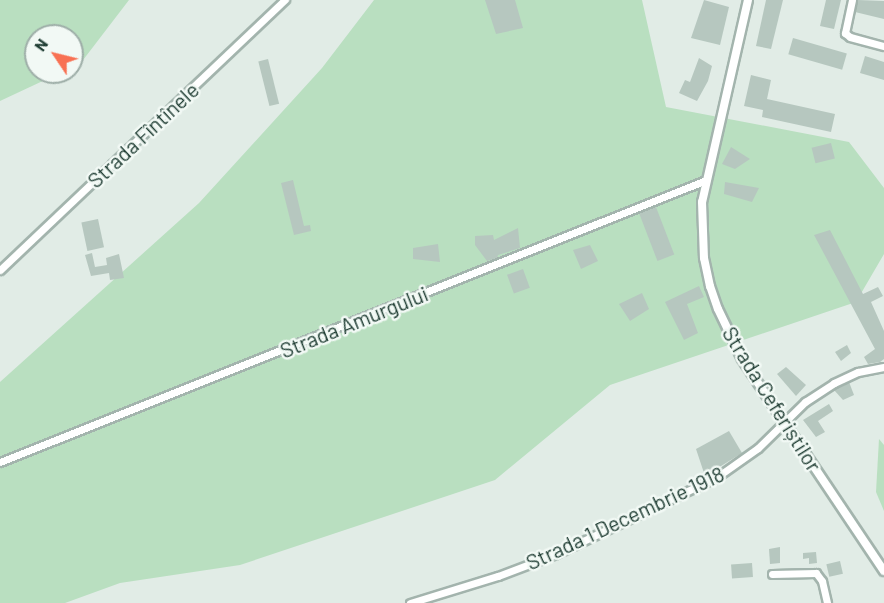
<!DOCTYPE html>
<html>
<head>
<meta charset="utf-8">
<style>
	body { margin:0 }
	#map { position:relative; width:884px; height:603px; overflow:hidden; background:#e1ece6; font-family:Barlow,sans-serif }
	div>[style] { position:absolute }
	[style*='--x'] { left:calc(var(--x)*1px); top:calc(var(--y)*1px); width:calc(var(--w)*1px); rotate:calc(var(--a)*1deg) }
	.green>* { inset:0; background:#b9dfc0 }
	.building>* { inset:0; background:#b6c7bf; transform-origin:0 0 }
	.roads { filter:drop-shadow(2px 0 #a3b4ad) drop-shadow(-2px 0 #a3b4ad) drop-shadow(0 2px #a3b4ad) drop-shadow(0 -2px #a3b4ad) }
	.minor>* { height:7px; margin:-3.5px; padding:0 3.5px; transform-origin:3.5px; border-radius:3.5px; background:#fff }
	.tertiary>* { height:8px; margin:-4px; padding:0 4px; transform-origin:4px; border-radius:4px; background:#fff }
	span { translate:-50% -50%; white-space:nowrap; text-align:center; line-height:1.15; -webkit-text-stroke:5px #f2f9f5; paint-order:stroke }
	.street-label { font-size:21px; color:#203e34 }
	.north { position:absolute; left:24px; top:24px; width:60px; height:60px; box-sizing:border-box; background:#f2f9f5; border:2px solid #9eaea8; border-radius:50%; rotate:305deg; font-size:16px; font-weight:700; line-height:24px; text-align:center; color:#203e34 }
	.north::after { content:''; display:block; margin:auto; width:21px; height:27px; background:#f87153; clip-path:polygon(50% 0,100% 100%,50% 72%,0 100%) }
</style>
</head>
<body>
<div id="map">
	<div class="green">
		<div style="clip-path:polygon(0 0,129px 0,80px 64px,72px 67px,72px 36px,36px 36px,36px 72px,62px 72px,0 101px)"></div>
		<div style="clip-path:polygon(374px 0,642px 0,666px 107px,849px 142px,884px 188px,884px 254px,856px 302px,610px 385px,495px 480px,240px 565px,120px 583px,65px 603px,0 603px,0 382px,199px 203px,322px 68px)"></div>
		<div style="clip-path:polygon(879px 439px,884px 445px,884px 511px,876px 492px)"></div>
	</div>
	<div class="building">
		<div style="clip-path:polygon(485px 0,515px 0,523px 28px,496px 34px)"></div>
		<div style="clip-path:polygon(704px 0,729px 7px,720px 45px,691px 38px)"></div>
		<div style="clip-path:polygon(766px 0,783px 0,771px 49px,756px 46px)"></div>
		<div style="clip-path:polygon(826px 0,841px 0,834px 29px,820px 26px)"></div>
		<div style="clip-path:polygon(858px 0,884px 1px,884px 19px,855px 12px)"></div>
		<div style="left:793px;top:38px;width:56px;height:17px;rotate:16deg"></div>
		<div style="clip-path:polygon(865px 56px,884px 62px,884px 80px,860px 73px)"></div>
		<div style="clip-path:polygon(699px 58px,712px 66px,708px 81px,697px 101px,679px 93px,685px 80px,690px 82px)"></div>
		<div style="left:268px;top:59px;width:46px;height:10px;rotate:76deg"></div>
		<div style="clip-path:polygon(751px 75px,771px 80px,767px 99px,835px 114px,831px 132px,762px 117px,763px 110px,744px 106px)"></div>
		<div style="left:831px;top:143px;width:16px;height:20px;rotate:76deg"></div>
		<div style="clip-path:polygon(731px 147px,750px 159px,735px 169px,722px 164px)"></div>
		<div style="clip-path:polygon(293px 180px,304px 226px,310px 225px,311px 231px,294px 235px,281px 183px)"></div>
		<div style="clip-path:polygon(725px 182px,759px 188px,752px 202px,724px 194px)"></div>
		<div style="left:656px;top:207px;width:51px;height:18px;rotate:69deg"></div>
		<div style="left:98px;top:219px;width:29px;height:17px;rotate:78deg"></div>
		<div style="clip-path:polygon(518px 228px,520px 248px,498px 255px,497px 258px,487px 261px,475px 245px,475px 236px,493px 235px,494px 240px)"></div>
		<div style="clip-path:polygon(830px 230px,863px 294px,878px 287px,883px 296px,871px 302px,884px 331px,884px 359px,880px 362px,868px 364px,864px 357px,875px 349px,814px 235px)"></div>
		<div style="clip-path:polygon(438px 244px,440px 262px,413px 259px,413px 248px)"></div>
		<div style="clip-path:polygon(590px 245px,598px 261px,581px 269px,573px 250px)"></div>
		<div style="clip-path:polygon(92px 253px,95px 267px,107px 265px,106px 258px,119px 254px,124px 278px,110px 280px,109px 273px,91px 276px,85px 255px)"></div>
		<div style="left:523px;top:269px;width:20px;height:17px;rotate:70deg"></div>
		<div style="clip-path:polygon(699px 286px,704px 297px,687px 304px,698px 333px,684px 340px,665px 302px)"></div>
		<div style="clip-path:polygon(642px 293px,649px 309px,630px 321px,619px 304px)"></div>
		<div style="clip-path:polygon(847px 345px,851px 353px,841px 361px,835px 352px)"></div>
		<div style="clip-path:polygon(786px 367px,806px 385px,796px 396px,777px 374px)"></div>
		<div style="clip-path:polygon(849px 382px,854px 395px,843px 400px,834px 390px)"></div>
		<div style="clip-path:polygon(829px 404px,833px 411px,818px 421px,825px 432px,816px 437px,803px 420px)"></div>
		<div style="clip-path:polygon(729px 431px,742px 453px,705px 476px,696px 449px)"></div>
		<div style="clip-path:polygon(780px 547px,780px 563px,770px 564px,769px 549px)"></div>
		<div style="clip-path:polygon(816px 552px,817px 563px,809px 564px,809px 558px,803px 559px,803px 553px)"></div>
		<div style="left:840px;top:561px;width:13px;height:14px;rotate:77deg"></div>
		<div style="left:752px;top:563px;width:14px;height:21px;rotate:86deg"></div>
	</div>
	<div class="roads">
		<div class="minor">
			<div style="--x:852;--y:0;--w:34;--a:102"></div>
			<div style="--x:845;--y:33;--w:6;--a:39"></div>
			<div style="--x:850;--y:37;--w:35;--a:15"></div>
			<div style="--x:0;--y:270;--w:393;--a:-43.5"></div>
			<div style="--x:0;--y:462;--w:760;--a:-21.77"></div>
			<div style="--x:772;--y:574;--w:44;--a:-1.3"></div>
			<div style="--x:816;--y:573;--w:10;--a:53"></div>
			<div style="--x:822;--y:581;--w:23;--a:77"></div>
			<div style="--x:410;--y:603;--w:92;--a:-17.1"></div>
			<div style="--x:498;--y:576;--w:62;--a:-20.8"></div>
			<div style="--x:556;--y:554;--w:178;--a:-25.6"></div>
			<div style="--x:717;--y:477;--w:50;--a:-35.3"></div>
			<div style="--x:758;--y:448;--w:66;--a:-44.4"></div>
			<div style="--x:805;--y:402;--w:35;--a:-33"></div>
			<div style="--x:834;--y:383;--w:26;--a:-25"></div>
			<div style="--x:858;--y:372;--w:26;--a:-11"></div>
		</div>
		<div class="tertiary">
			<div style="--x:748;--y:0;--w:207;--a:102.8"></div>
			<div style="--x:702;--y:202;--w:56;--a:88"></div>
			<div style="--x:704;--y:258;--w:29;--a:78"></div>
			<div style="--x:710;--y:286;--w:24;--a:71"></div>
			<div style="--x:718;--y:309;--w:55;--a:64.4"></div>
			<div style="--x:742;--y:359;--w:255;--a:56.2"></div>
		</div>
	</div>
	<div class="street-label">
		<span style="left:143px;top:135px;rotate:-43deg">Strada Fîntînele</span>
		<span style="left:354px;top:322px;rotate:-22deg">Strada Amurgului</span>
		<span style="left:772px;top:399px;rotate:58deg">Strada Ceferiștilor</span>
		<span style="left:625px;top:518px;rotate:-25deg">Strada 1 Decembrie 1918</span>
	</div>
	<div class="north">N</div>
</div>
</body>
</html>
